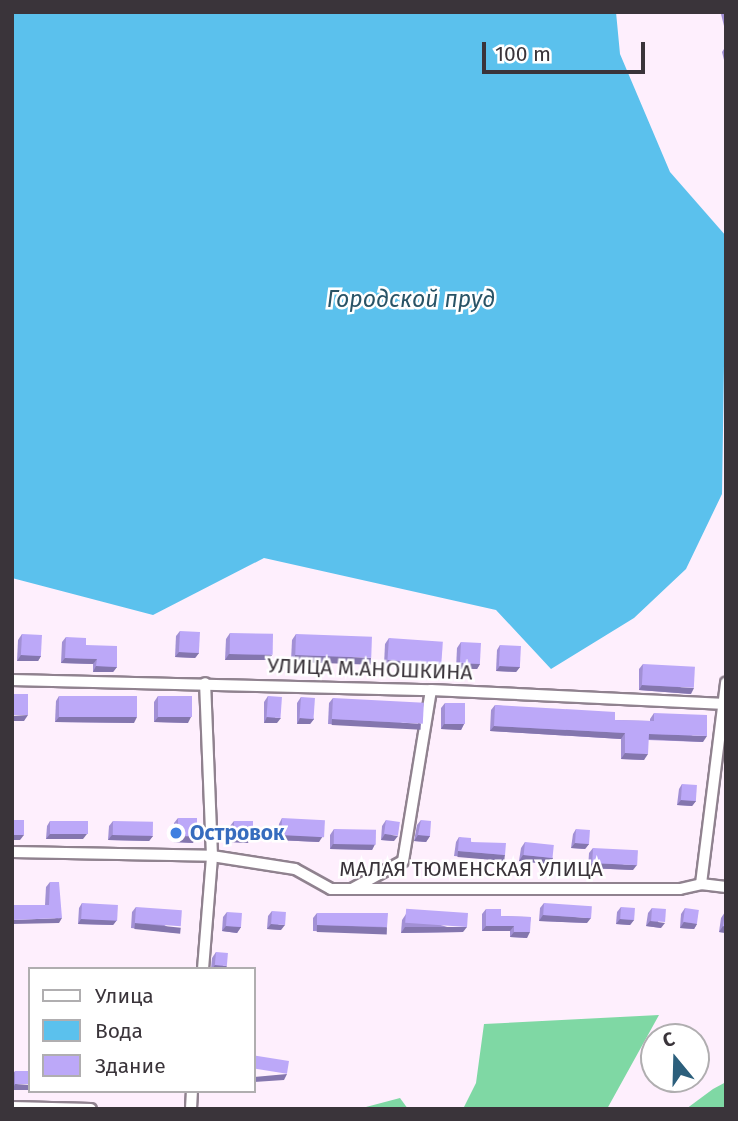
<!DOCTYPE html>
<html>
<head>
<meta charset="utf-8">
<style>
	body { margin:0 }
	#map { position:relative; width:738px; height:1121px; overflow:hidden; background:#feeffd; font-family:"Fira Sans",sans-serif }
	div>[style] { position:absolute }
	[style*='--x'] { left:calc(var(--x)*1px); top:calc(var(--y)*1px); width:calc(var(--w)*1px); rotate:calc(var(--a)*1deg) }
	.forest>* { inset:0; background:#7fd8a4 }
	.water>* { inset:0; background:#5bc1ed }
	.roads { filter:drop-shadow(2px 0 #90828f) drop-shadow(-2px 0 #90828f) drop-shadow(0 2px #90828f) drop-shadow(0 -2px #90828f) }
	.minor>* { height:10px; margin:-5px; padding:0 5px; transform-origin:5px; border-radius:5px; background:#fff }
	.wall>* { inset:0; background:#a290d5 }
	.shaded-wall>* { inset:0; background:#8476ae; transform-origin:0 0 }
	.building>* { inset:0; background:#bca8f8; transform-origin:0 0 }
	.dots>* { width:19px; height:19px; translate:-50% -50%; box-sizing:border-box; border:4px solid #fff; border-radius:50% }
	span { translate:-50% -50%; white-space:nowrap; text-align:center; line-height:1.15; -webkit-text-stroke:5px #fff; paint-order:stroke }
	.street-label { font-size:21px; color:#3a343a }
	.shop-label { font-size:21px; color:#366cbe; font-weight:700 }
	.left { translate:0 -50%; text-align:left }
	.water-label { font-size:23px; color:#295467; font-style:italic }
	.frame { position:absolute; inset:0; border:14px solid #3a343a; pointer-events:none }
	.legend { position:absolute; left:28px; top:967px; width:228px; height:126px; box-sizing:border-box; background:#fff; border:2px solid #b0aeb0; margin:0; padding:9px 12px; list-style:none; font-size:21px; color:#3a343a }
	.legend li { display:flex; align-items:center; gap:14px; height:35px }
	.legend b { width:35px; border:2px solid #b0aeb0 }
	.north { position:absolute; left:640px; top:1023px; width:70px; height:70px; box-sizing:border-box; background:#fff; border:2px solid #b0aeb0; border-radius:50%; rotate:341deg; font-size:19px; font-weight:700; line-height:28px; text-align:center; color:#3a343a }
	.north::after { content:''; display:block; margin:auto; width:24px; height:32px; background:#2c5f7c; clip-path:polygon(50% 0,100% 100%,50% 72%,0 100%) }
	.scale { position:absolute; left:482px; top:42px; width:163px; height:32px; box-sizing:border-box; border:4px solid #3a343a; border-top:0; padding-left:9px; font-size:21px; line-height:24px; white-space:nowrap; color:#3a343a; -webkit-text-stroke:5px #fff; paint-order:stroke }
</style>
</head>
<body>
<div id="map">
	<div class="forest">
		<div style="clip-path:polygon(659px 1015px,607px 1109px,463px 1109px,476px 1083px,484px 1024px)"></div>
		<div style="clip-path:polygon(726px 1082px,726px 1109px,686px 1109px,713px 1089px)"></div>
		<div style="clip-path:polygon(400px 1098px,408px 1109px,365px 1109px,366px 1107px)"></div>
	</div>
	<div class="water">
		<div style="clip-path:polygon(12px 12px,616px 12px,620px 54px,670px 172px,726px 236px,722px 494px,686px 569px,634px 618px,551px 669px,496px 610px,264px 558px,153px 615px,12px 578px)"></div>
	</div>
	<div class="roads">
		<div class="minor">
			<div style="--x:12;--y:680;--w:419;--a:1.4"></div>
			<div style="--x:431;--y:690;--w:295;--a:2.7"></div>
			<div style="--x:12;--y:852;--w:200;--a:1.1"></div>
			<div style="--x:212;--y:856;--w:84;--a:8.9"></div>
			<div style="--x:295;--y:869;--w:41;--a:29.1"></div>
			<div style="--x:331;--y:889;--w:349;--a:0"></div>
			<div style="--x:680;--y:889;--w:22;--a:-13"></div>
			<div style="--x:701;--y:884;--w:25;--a:7"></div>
			<div style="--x:701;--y:884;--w:203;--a:-82.9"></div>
			<div style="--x:352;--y:889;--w:58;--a:-28.8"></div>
			<div style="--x:403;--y:861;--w:173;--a:-80.7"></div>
			<div style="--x:203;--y:969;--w:113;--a:-85.4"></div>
			<div style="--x:212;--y:856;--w:173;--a:-92.3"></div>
			<div style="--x:12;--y:1107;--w:79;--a:1.5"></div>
			<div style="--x:191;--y:1109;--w:18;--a:-87"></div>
		</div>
	</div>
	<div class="wall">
		<div style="clip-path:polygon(722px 12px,726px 12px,726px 25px,724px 26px,721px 14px)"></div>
		<div style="clip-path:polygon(726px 46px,726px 64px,725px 64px,722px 52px)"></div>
		<div style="clip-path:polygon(180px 631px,199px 653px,195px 658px,175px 657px,176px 636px)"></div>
		<div style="clip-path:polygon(230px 633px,272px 655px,268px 660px,225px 660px,226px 639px)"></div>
		<div style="clip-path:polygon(22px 634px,41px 656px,38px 661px,17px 661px,18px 640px)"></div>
		<div style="clip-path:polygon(296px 634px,368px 664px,291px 661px,292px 640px)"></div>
		<div style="clip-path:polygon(66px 637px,86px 645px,117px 667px,113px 672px,93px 672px,93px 664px,61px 663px,62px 642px)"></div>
		<div style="clip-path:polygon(389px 638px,442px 663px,439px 668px,384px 665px,385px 644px)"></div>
		<div style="clip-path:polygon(461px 642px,480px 664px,477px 669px,456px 669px,457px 648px)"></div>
		<div style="clip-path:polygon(500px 645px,520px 667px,516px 672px,496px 671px,497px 650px)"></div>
		<div style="clip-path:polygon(643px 664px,691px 694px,639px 690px,639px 669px)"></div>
		<div style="clip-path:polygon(59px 696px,134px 723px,55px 722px,56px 701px)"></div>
		<div style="clip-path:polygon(158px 696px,188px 723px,154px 722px,154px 702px)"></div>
		<div style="clip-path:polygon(268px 696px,277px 723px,264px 723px,264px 702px)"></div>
		<div style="clip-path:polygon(301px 697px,314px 719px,310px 724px,297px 724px,297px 703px)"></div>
		<div style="clip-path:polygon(333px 698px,417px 728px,328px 724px,329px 703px)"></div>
		<div style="clip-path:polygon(445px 703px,464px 724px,461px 730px,441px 729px,441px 708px)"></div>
		<div style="clip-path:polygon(495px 705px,615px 720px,650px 721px,650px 719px,654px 713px,703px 742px,648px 740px,644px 760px,621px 759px,621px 739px,490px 731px,491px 710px)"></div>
		<div style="clip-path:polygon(682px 784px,696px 801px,692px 806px,677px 805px,679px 789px)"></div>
		<div style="clip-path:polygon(178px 818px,193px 843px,173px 842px,174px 823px)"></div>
		<div style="clip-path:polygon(282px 818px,319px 842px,277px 840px,279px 824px)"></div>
		<div style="clip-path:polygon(386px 820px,394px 841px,381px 840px,382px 826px)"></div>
		<div style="clip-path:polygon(421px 820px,430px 836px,426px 842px,414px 841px,417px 825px)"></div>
		<div style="clip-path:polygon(50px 821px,83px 839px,46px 839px,47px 826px)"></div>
		<div style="clip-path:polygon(113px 821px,153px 836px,149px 841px,108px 840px,109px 826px)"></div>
		<div style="clip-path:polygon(234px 821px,252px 838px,248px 843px,230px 842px,230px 826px)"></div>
		<div style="clip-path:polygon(334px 829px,375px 844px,372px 850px,330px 849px,330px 835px)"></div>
		<div style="clip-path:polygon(576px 829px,589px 844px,585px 849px,571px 848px,573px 834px)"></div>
		<div style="clip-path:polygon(459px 837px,505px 855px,502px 860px,454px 856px,456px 842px)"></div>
		<div style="clip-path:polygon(525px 842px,553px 858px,549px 864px,519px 861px,521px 848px)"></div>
		<div style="clip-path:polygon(593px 848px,633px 870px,588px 868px,589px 853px)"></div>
		<div style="clip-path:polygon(50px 882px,59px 923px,45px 905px,46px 887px)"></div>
		<div style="clip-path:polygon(82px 903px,117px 920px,113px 925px,78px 924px,79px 908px)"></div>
		<div style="clip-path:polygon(544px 903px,587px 923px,539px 921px,540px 908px)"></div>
		<div style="clip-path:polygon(136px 907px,177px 933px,131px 928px,132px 912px)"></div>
		<div style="clip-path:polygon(621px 907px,634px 920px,630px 925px,616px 924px,617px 912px)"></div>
		<div style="clip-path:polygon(652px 908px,661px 928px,646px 926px,648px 913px)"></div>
		<div style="clip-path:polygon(685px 908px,697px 924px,694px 929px,680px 928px,681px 914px)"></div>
		<div style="clip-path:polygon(486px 909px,501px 916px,531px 917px,527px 938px,510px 937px,510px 931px,482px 931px,482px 914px)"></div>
		<div style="clip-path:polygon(272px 911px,281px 930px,267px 929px,268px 916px)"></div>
		<div style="clip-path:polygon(227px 912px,241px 927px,237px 933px,222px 931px,223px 917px)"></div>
		<div style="clip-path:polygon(725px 912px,726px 933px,719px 932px,721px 918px)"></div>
		<div style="clip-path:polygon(317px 913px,387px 927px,383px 933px,313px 931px,313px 918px)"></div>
		<div style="clip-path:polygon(406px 914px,463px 932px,401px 933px,402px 920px)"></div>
		<div style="clip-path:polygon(216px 952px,225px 969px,211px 969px,212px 958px)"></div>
		<div style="clip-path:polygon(15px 1071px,30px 1071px,12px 1090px,12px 1075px)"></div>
	</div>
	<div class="shaded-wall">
		<div style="clip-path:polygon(179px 652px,199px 653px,195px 658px,175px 657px)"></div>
		<div style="clip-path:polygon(229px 654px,272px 655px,268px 660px,225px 660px)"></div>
		<div style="clip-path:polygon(21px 655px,41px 656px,38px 661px,17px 661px)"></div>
		<div style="left:295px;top:655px;width:76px;height:7px;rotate:2deg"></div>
		<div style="clip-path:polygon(65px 658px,97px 659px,93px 664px,61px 663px)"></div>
		<div style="left:388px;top:660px;width:54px;height:6px;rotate:3deg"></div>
		<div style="clip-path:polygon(460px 663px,480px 664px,477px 669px,456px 669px)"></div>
		<div style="clip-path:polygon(96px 666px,117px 667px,113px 672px,93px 672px)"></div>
		<div style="clip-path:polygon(500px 666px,520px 667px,516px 672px,496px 671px)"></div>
		<div style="clip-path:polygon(642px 685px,694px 688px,691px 694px,639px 690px)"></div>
		<div style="clip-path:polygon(28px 715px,24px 721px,12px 721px,12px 716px)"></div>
		<div style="clip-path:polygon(59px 717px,137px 717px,134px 723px,55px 722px)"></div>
		<div style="clip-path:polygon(158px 717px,191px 717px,188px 723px,154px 722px)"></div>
		<div style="clip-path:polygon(267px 717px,281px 718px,277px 723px,264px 723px)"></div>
		<div style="clip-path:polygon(300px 718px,314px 719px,310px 724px,297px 724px)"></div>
		<div style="left:332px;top:719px;width:89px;height:6px;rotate:3deg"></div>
		<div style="clip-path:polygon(444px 724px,464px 724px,461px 730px,441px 729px)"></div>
		<div style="clip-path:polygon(494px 726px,625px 733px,621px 739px,490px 731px)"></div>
		<div style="clip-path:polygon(649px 734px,707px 736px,703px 742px,644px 739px)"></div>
		<div style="clip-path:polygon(625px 753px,648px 754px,644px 760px,621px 759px)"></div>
		<div style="clip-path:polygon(681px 800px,696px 801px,692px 806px,677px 805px)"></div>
		<div style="clip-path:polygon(50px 834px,87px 834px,83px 839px,46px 839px)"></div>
		<div style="clip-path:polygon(385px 834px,398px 836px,394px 841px,381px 840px)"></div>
		<div style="clip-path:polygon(12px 835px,24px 835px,20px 840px,12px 840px)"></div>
		<div style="clip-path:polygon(112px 835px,153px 836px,149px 841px,108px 840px)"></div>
		<div style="clip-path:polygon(281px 835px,323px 836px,319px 842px,277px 840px)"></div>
		<div style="clip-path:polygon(418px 835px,430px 836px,426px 842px,414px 841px)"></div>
		<div style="clip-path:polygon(177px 836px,196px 837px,193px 843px,173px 842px)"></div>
		<div style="clip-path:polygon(233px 837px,252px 838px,248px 843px,230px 842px)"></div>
		<div style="clip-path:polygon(575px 843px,589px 844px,585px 849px,571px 848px)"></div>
		<div style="clip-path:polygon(333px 844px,375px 844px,372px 850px,330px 849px)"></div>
		<div style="left:458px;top:851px;width:47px;height:6px;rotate:5deg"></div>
		<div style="clip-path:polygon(523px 855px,553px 858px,549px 864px,519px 861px)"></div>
		<div style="clip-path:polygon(592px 863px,637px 865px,633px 870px,588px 868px)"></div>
		<div style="clip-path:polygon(543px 915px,591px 918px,587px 923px,539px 921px)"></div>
		<div style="clip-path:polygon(62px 918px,59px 923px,12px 924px,12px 920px)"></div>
		<div style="clip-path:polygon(81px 919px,117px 920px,113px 925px,78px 924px)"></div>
		<div style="clip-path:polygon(620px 919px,634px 920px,630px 925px,616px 924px)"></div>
		<div style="clip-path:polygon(650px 921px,665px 923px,661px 928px,646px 926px)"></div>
		<div style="clip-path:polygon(684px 922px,697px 924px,694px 929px,680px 928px)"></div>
		<div style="left:135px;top:923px;width:46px;height:6px;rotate:6deg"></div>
		<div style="clip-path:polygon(271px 924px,285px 925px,281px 930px,267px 929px)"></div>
		<div style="left:317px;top:925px;width:70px;height:7px;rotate:2deg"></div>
		<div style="clip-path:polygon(226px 926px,241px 927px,237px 933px,222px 931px)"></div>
		<div style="clip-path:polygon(486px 926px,514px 926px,510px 931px,482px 931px)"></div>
		<div style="clip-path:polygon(723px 926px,726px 927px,726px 933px,719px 932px)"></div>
		<div style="clip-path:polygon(405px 927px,467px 927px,463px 932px,401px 933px)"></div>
		<div style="clip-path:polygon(514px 932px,530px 932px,527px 938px,510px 937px)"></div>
		<div style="clip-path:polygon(215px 965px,227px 966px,225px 969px,212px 969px)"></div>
		<div style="clip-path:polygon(287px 1074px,284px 1080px,254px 1082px,254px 1077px)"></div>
		<div style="clip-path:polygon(15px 1084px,30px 1085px,30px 1090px,12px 1090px)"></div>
	</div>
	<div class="building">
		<div style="left:180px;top:631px;width:20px;height:21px;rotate:3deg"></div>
		<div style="left:230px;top:633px;width:43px;height:21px;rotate:1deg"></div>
		<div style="left:22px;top:634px;width:20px;height:21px;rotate:3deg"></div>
		<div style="left:296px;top:634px;width:76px;height:21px;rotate:2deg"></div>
		<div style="clip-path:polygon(66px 637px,86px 638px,86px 645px,117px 646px,117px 667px,96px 666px,97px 659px,65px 658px)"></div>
		<div style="left:389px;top:638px;width:54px;height:22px;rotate:4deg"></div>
		<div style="left:461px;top:642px;width:20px;height:21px;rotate:3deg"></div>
		<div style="left:500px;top:645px;width:21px;height:21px;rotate:3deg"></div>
		<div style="left:643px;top:664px;width:52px;height:21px;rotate:3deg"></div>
		<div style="left:28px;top:694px;width:21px;height:16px;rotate:90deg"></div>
		<div style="left:59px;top:696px;width:78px;height:21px"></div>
		<div style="left:158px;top:696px;width:34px;height:21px"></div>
		<div style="left:268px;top:696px;width:14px;height:21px;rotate:4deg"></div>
		<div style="left:301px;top:697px;width:14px;height:21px;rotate:4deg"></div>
		<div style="left:333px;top:698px;width:91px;height:21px;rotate:3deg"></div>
		<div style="left:445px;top:703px;width:20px;height:21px"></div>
		<div style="clip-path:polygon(495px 705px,615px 712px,615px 720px,654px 721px,654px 713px,707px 715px,707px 736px,649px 734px,648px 754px,625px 753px,625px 733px,494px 726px)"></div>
		<div style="left:682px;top:784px;width:15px;height:16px;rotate:4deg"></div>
		<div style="left:178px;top:818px;width:19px;height:18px"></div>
		<div style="left:282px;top:818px;width:43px;height:17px;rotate:3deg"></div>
		<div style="left:12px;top:820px;width:12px;height:15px"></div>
		<div style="left:386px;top:820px;width:14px;height:14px;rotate:8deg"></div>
		<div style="clip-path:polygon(421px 820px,431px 821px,430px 836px,418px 835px)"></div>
		<div style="left:50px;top:821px;width:38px;height:13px"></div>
		<div style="left:113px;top:821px;width:40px;height:14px;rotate:1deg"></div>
		<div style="left:234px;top:821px;width:19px;height:16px"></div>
		<div style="left:334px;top:829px;width:42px;height:15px;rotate:1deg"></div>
		<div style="left:576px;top:829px;width:14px;height:14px;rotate:4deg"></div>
		<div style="clip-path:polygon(459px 837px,471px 838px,471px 842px,506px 843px,505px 855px,458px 851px)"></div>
		<div style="left:525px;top:842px;width:29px;height:13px;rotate:6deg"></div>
		<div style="left:593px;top:848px;width:45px;height:15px;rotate:3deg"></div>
		<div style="clip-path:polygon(50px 882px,59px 882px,62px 918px,12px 920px,12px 905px,49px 905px)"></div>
		<div style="left:82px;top:903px;width:36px;height:16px;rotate:3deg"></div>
		<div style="left:544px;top:903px;width:48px;height:12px;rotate:4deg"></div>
		<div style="left:136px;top:907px;width:46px;height:16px;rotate:4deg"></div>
		<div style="left:621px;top:907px;width:14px;height:12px;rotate:4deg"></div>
		<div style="left:652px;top:908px;width:14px;height:13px;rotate:4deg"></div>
		<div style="left:685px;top:908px;width:14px;height:14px;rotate:8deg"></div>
		<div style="clip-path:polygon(486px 909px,501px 909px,501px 916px,531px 917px,530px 932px,514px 932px,514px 926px,486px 926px)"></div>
		<div style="left:272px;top:911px;width:14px;height:13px;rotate:4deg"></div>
		<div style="left:227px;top:912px;width:15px;height:14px;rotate:4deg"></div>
		<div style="clip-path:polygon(725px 912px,726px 913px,726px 927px,723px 926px)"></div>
		<div style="clip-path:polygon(317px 913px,388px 913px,387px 927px,317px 925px)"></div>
		<div style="left:468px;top:913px;width:14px;height:62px;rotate:94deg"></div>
		<div style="left:216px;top:952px;width:12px;height:13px;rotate:5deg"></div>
		<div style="left:289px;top:1061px;width:13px;height:35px;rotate:99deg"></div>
		<div style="left:15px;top:1071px;width:15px;height:13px"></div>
	</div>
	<div class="dots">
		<div style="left:176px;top:833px;background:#3f7fe0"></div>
	</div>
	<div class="street-label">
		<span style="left:370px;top:669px;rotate:2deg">УЛИЦА М.АНОШКИНА</span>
		<span style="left:471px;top:869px">МАЛАЯ ТЮМЕНСКАЯ УЛИЦА</span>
	</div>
	<div class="shop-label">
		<span class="left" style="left:190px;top:833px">Островок</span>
	</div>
	<div class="water-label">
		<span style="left:411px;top:299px">Городской пруд</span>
	</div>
	<div class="frame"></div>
	<ul class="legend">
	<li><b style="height:9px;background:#fff"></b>Улица</li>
	<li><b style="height:19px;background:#5bc1ed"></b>Вода</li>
	<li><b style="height:19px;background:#bca8f8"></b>Здание</li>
	</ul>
	<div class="north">С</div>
	<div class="scale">100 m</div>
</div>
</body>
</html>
